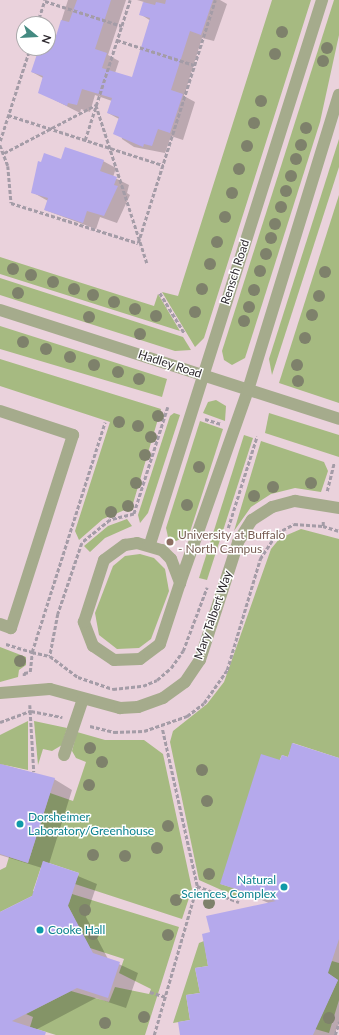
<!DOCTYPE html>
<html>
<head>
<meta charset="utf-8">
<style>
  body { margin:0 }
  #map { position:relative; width:339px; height:1035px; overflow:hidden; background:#e9e0ee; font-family:Lato,sans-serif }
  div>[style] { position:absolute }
  .education>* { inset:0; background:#ead2dc }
  .green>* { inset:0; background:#a6ba81 }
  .shadow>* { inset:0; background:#0003 }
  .building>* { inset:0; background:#b5a9ec }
  .path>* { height:2.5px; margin-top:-1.25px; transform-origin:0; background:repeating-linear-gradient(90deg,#a49ca7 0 4px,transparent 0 6px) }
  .minor>* { height:12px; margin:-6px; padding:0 6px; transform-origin:6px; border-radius:6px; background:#a5ab8c }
  .trees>* { width:12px; height:12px; margin:-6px; border-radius:50%; background:#7e816b }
  .dots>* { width:11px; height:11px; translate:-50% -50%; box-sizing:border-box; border:2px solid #fff; border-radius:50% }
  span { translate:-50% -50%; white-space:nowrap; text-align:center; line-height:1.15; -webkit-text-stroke:3px #fff; paint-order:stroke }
  .street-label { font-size:12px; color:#2f2b30 }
  .education-label { font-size:12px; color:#785e54 }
  .left { translate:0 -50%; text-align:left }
  .culture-label { font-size:12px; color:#0d838f }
  .right { translate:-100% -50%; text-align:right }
  .north { position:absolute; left:16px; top:16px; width:40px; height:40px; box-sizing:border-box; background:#fff; border:1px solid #acaaac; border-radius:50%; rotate:108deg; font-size:11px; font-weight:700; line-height:16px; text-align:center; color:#2f2b30 }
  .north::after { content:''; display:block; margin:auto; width:14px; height:18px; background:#448a81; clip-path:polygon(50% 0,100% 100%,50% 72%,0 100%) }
</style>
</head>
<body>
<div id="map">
  <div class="education">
    <i style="clip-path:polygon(evenodd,0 0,339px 0,339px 1035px,0 1035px,0 0,24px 24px,48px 24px,48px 48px,24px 48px,24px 24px)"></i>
  </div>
  <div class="green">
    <i style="clip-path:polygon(272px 0,311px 0,204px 338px,195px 347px,162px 292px,178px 296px)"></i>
    <i style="clip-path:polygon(334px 0,339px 0,339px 35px,320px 122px,245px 358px,232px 365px,224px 360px,222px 351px)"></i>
    <i style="clip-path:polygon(339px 139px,339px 167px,272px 375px,269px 359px)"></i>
    <i style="clip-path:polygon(339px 195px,339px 403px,279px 383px)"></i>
    <i style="clip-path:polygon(0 257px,154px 306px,158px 294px,180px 331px,0 274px)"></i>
    <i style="clip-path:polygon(0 278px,183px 337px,191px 350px,175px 351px,0 295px)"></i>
    <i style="clip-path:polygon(0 326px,167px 379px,162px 397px,0 349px)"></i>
    <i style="clip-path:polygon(0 359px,161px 409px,132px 507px,103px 519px,79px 540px,75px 531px,110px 422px,0 386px)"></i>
    <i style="clip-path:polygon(216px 400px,226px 406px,225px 421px,203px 413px,208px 402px)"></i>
    <i style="clip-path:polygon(174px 413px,180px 415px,148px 513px,140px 523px,138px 515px,170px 416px)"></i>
    <i style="clip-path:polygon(269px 413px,339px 435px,339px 457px,265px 433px)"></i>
    <i style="clip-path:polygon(200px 421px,223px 429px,189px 535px,176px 541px,168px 537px,166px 528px)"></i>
    <i style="clip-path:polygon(244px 435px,253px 438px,207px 580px,199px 578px)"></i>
    <i style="clip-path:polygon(261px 441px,324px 462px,328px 471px,321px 492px,295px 488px,271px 494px,251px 507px,234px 531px)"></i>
    <i style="clip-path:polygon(127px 519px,132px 526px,105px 538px,90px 552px,84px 546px,108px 526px)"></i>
    <i style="clip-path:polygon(301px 529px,339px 539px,339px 758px,293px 743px,288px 757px,282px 755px,221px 884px,239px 890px,237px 897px,199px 880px,170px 742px,173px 731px,207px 704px,224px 682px,271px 549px,280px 538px)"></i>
    <i style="clip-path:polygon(140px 554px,154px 558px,165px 569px,169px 591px,151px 639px,139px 648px,117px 649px,99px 635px,95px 613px,113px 566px,125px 556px)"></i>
    <i style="clip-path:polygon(0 647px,26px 657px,26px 665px,19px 670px,18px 677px,0 682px)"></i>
    <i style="clip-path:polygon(28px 721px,28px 770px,0 764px,0 735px)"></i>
    <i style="clip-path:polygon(34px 721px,67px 728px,62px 745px,52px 751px,43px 749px,38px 765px)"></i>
    <i style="clip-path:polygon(77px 732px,105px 740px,144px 740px,163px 754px,192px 889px,182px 919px,75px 884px,79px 873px,43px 861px,33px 891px,38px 893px,0 912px,0 870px,6px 867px,9px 857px,28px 863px,50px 793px,73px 801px,86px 762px,76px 758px,72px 751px)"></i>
    <i style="clip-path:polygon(72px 894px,179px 927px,145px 1035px,56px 1035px,30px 1027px,33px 1017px,26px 1014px,71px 991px,109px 1002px,115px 987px,149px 994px,151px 989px,119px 973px,124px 959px,90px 948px,66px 902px,69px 903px)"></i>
    <i style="clip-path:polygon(204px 941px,208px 966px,195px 968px,200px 993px,186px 995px,190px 1020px,173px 1023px,199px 943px)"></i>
    <i style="clip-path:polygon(332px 961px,339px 963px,339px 1000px,329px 1033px,315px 1029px,338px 980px,321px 969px)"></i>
  </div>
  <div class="shadow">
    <i style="clip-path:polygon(68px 0,126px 0,108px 55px,119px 61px,115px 73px,132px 79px,151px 21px,140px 14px,144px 2px,137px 0,220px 0,227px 4px,214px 41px,202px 38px,184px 96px,195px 102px,183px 140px,171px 136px,165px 153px,134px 147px,122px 139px,119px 119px,108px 113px,112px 101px,95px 95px,90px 112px,81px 109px,80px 113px,39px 92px,43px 78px,32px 72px,40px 48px,48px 48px,48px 35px,56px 38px)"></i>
    <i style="clip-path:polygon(62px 160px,103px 161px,116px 168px,113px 177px,129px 185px,127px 193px,130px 195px,117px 223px,100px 217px,96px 229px,45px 210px,48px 201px,32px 192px,42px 163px)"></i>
    <i style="clip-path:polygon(289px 758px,339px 759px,339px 1024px,334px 1035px,181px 1035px,192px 1021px,209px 967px,211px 933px,271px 904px,221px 883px,281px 762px)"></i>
    <i style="clip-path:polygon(0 764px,54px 779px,72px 790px,49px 864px,97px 884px,86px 917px,108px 959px,138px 973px,126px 1008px,96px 998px,26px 1035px,0 1035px,0 913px,32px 897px,42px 868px,0 855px)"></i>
  </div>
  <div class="building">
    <i style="clip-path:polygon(77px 0,111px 0,95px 49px,107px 53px,102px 68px,132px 77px,150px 18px,139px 15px,143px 2px,155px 5px,156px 2px,165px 4px,166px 0,213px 0,201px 35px,190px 31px,171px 90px,183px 94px,170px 133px,158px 129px,152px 146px,144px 144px,143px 147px,113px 134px,119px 117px,107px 113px,112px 98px,82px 89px,77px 105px,68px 103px,67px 106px,38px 93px,43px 76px,31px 72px,39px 48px,48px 48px,48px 34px,56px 36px,61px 20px,69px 22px)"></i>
    <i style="clip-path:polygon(65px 147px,104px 160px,100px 171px,117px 177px,114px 185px,118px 186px,104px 216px,87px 211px,83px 223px,44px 210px,48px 198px,31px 193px,38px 161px,41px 162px,44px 153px,61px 159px)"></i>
    <i style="clip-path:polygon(292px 743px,339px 758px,339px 939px,328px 973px,338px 980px,313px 1035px,180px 1035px,178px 1022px,190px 1020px,186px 995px,200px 993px,195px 968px,208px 966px,202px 934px,210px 932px,206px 916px,276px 901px,220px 884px,261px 754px,280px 760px,282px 755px,288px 757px)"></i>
    <i style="clip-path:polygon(0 764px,55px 778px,28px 863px,0 854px)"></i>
    <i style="clip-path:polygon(43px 861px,79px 873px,68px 906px,93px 953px,120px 962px,108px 998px,77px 988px,12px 1021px,46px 1032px,45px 1035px,0 1035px,0 912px,32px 896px)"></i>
  </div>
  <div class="path">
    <i style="left:45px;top:1px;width:81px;rotate:18deg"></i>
    <i style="left:37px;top:24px;width:25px;rotate:-72deg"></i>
    <i style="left:117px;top:40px;width:81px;rotate:18deg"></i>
    <i style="left:8px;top:115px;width:163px;rotate:17.9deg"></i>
    <i style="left:85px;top:140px;width:147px;rotate:-72.2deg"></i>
    <i style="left:0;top:141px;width:98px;rotate:-72.1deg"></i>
    <i style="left:0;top:145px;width:22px;rotate:69deg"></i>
    <i style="left:8px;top:166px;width:37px;rotate:85deg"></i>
    <i style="left:11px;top:203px;width:133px;rotate:17.5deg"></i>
    <i style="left:138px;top:243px;width:255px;rotate:-72.4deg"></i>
    <i style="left:4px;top:153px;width:104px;rotate:-27.6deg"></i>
    <i style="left:96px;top:105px;width:166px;rotate:72.1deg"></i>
    <i style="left:160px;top:293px;width:48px;rotate:58.6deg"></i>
    <i style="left:168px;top:407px;width:112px;rotate:107.6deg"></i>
    <i style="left:134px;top:514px;width:25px;rotate:166deg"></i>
    <i style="left:110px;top:520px;width:36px;rotate:141deg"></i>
    <i style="left:82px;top:543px;width:75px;rotate:108.7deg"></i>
    <i style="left:58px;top:614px;width:43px;rotate:100.8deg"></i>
    <i style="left:50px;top:656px;width:35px;rotate:37deg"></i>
    <i style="left:78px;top:677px;width:37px;rotate:19deg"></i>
    <i style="left:113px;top:689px;width:30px;rotate:-6deg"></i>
    <i style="left:143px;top:686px;width:15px;rotate:-23deg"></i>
    <i style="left:157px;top:680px;width:18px;rotate:-41deg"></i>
    <i style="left:171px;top:668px;width:21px;rotate:-55deg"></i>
    <i style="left:183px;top:651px;width:68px;rotate:-69.4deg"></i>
    <i style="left:205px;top:419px;width:17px;rotate:17deg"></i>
    <i style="left:327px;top:491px;width:29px;rotate:-76deg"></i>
    <i style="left:323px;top:526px;width:17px;rotate:17deg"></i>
    <i style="left:228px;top:528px;width:96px;rotate:-72.5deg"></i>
    <i style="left:6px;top:644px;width:27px;rotate:17deg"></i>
    <i style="left:32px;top:652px;width:241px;rotate:-72.4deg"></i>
    <i style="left:24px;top:676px;width:3px;rotate:-90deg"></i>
    <i style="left:24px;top:673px;width:6px;rotate:-9deg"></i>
    <i style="left:30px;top:672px;width:20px;rotate:-84deg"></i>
    <i style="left:32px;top:652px;width:18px;rotate:13deg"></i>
    <i style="left:30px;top:705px;width:67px;rotate:86.6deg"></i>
    <i style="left:0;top:722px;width:33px;rotate:-20deg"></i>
    <i style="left:31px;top:711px;width:32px;rotate:11deg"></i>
    <i style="left:90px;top:726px;width:25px;rotate:14deg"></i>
    <i style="left:114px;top:732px;width:30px;rotate:-2deg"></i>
    <i style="left:144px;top:731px;width:46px;rotate:-19.2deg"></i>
    <i style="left:187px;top:716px;width:21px;rotate:-37deg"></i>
    <i style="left:204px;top:703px;width:40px;rotate:-55.1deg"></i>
    <i style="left:227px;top:670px;width:116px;rotate:-73.4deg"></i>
    <i style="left:260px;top:559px;width:31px;rotate:-57deg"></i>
    <i style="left:277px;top:533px;width:19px;rotate:-28deg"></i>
    <i style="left:294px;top:524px;width:29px;rotate:4deg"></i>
    <i style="left:323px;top:526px;width:6px;rotate:-90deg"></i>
    <i style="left:197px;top:886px;width:45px;rotate:20.9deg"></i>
    <i style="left:150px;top:992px;width:17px;rotate:17deg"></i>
    <i style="left:154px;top:1035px;width:155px;rotate:-73.9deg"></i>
    <i style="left:197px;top:886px;width:162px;rotate:-102.5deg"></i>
    <i style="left:335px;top:1035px;width:14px;rotate:-73deg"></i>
  </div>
  <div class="minor">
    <i style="left:0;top:310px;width:356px;rotate:17.8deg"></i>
    <i style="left:0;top:411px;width:77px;rotate:18.2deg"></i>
    <i style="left:73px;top:435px;width:203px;rotate:107.8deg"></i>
    <i style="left:11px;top:628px;width:12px;rotate:-160deg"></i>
    <i style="left:137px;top:543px;width:26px;rotate:16deg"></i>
    <i style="left:162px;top:550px;width:13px;rotate:45deg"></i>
    <i style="left:171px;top:559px;width:26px;rotate:69deg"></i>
    <i style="left:180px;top:583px;width:64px;rotate:108.2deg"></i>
    <i style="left:160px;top:644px;width:25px;rotate:143deg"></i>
    <i style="left:140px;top:659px;width:26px;rotate:178deg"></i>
    <i style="left:114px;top:660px;width:25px;rotate:-146deg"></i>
    <i style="left:93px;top:646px;width:26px;rotate:-111deg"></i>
    <i style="left:84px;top:622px;width:65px;rotate:-72.1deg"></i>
    <i style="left:104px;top:560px;width:26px;rotate:-36deg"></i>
    <i style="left:125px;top:545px;width:12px;rotate:-9deg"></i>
    <i style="left:150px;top:544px;width:571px;rotate:-72.45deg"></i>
    <i style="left:180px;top:583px;width:205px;rotate:-70.6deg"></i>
    <i style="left:248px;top:390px;width:309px;rotate:-72.9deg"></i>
    <i style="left:0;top:693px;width:50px;rotate:-4.6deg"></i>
    <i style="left:50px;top:689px;width:73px;rotate:15.2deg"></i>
    <i style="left:120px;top:708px;width:18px;rotate:-3deg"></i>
    <i style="left:138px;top:707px;width:27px;rotate:-20deg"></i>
    <i style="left:163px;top:698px;width:27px;rotate:-36deg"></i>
    <i style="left:185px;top:682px;width:27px;rotate:-56deg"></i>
    <i style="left:200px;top:660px;width:124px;rotate:-72.1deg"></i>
    <i style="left:238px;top:542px;width:26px;rotate:-58deg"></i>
    <i style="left:252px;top:520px;width:24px;rotate:-33deg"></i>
    <i style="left:272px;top:507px;width:24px;rotate:-15deg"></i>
    <i style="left:295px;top:501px;width:45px;rotate:9deg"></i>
    <i style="left:64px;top:755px;width:59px;rotate:-71.3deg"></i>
  </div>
  <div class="trees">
    <i style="left:282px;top:32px"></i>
    <i style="left:327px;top:48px"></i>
    <i style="left:275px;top:54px"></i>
    <i style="left:323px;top:61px"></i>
    <i style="left:261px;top:101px"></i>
    <i style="left:254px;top:123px"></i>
    <i style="left:306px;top:128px"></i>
    <i style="left:301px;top:145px"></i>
    <i style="left:247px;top:146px"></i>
    <i style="left:296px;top:159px"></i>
    <i style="left:239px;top:169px"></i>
    <i style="left:291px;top:176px"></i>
    <i style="left:286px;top:191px"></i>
    <i style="left:232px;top:193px"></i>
    <i style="left:281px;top:207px"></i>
    <i style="left:225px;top:217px"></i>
    <i style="left:275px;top:224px"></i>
    <i style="left:271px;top:238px"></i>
    <i style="left:217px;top:242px"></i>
    <i style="left:266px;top:254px"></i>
    <i style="left:210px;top:264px"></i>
    <i style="left:13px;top:269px"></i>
    <i style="left:260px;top:271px"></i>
    <i style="left:325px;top:272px"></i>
    <i style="left:31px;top:275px"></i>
    <i style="left:53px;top:282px"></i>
    <i style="left:74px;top:289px"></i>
    <i style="left:202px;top:289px"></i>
    <i style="left:254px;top:290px"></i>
    <i style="left:18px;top:293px"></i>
    <i style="left:93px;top:295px"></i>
    <i style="left:319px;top:296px"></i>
    <i style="left:114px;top:302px"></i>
    <i style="left:249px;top:307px"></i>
    <i style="left:135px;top:309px"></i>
    <i style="left:195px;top:312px"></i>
    <i style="left:312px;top:315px"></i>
    <i style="left:156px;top:316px"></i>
    <i style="left:89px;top:317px"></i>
    <i style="left:244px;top:321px"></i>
    <i style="left:140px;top:334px"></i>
    <i style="left:305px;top:338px"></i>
    <i style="left:23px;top:342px"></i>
    <i style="left:46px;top:349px"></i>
    <i style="left:70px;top:357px"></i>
    <i style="left:94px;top:365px"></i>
    <i style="left:297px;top:365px"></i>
    <i style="left:118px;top:372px"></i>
    <i style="left:139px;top:379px"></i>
    <i style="left:298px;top:381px"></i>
    <i style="left:158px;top:416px"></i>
    <i style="left:119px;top:422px"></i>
    <i style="left:138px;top:426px"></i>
    <i style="left:151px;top:437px"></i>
    <i style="left:145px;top:455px"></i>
    <i style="left:199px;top:467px"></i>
    <i style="left:136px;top:483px"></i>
    <i style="left:311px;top:483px"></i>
    <i style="left:273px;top:487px"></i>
    <i style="left:254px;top:496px"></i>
    <i style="left:187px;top:505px"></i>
    <i style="left:128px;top:506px"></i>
    <i style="left:111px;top:512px"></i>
    <i style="left:20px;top:661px"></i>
    <i style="left:90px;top:748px"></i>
    <i style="left:102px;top:762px"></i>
    <i style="left:202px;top:770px"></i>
    <i style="left:89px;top:785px"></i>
    <i style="left:207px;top:801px"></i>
    <i style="left:168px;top:826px"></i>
    <i style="left:157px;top:848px"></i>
    <i style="left:93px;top:855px"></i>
    <i style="left:125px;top:856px"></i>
    <i style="left:209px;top:874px"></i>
    <i style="left:176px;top:900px"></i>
    <i style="left:209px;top:903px"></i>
    <i style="left:85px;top:910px"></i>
    <i style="left:93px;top:934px"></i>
    <i style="left:168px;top:935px"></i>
    <i style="left:144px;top:1017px"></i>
    <i style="left:329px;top:1018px"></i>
    <i style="left:105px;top:1023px"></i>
  </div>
  <div class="dots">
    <i style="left:170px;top:542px;background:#8d6e63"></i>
    <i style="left:20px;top:824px;background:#0f9aa8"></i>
    <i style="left:284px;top:887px;background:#0f9aa8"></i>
    <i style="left:40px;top:930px;background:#0f9aa8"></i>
  </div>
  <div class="street-label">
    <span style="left:235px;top:272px;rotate:-72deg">Rensch Road</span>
    <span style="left:170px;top:364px;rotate:18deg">Hadley Road</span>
    <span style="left:213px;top:615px;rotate:-71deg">Mary Talbert Way</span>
  </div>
  <div class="education-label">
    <span class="left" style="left:178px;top:542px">University at Buffalo<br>- North Campus</span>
  </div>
  <div class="culture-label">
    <span class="left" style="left:28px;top:824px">Dorsheimer<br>Laboratory/Greenhouse</span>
    <span class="right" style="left:276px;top:887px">Natural<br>Sciences Complex</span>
    <span class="left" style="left:48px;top:930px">Cooke Hall</span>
  </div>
  <div class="north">N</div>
</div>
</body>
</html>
